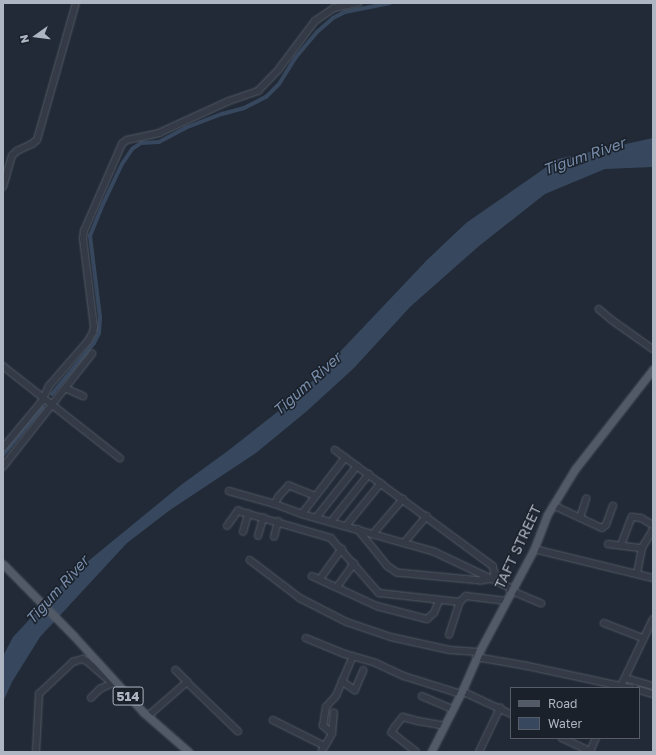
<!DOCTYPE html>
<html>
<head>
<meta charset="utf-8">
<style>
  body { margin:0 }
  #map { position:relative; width:656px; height:755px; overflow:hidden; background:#212a36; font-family:"Golos Text",sans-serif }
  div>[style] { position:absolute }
  .water>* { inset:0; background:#37475e }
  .canal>* { height:4px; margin:-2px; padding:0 2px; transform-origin:2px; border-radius:2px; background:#37475e }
  .roads { filter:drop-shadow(0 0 1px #525964) drop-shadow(0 0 1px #525964) }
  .minor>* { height:5.5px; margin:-2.75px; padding:0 2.75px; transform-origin:2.75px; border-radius:2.75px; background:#343b47 }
  .major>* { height:7px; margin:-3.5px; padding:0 3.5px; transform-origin:3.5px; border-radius:3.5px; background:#525a67 }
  span { translate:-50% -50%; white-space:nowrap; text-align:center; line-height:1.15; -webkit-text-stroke:3px #1a212b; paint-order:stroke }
  .shield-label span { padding:1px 3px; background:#1a212b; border:1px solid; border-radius:3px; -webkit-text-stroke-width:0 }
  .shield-label { font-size:13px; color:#afb6c3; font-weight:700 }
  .street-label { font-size:14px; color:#afb6c3 }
  .water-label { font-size:15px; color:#788daa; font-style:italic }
  .frame { position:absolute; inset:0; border:4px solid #afb6c3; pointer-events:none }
  .legend { position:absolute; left:510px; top:687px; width:130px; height:52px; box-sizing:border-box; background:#1a212b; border:1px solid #565d68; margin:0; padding:5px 7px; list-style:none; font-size:12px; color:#afb6c3 }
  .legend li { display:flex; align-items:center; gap:8px; height:20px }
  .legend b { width:20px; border:1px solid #565d68 }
  .north { position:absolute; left:16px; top:16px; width:40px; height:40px; -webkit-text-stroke:3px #1a212b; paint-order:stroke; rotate:256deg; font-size:11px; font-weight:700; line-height:16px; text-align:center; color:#afb6c3 }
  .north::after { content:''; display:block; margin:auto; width:14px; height:18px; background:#afb6c3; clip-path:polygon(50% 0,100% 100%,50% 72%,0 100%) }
</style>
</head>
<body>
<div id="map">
  <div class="water">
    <i style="clip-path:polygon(653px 138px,653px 167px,605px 169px,545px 194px,479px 246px,410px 307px,354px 368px,307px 411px,256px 453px,170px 510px,127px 543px,40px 637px,12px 682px,3px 702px,3px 656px,13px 637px,70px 576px,181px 485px,229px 450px,299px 395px,427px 260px,466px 223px,558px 159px)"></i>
  </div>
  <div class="canal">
    <i style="left:52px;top:394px;width:66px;rotate:-50.5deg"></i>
    <i style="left:94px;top:343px;width:11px;rotate:-63deg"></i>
    <i style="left:99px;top:333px;width:16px;rotate:-86deg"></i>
    <i style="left:100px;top:317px;width:82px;rotate:-97deg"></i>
    <i style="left:90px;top:236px;width:35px;rotate:-68deg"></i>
    <i style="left:103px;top:204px;width:44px;rotate:-64.6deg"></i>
    <i style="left:122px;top:164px;width:18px;rotate:-56deg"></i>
    <i style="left:132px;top:149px;width:11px;rotate:-34deg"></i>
    <i style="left:141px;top:143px;width:18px;rotate:-3deg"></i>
    <i style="left:159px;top:142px;width:30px;rotate:-28deg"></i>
    <i style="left:185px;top:128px;width:40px;rotate:-21deg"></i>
    <i style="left:222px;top:114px;width:23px;rotate:-15deg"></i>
    <i style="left:244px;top:108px;width:25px;rotate:-27deg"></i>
    <i style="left:266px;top:97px;width:18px;rotate:-45deg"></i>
    <i style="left:279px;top:84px;width:32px;rotate:-58deg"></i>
    <i style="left:296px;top:57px;width:33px;rotate:-50deg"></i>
    <i style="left:317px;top:32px;width:21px;rotate:-41deg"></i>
    <i style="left:333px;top:18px;width:13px;rotate:-27deg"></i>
    <i style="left:345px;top:12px;width:46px;rotate:-11.3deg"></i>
    <i style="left:3px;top:455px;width:62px;rotate:-50.2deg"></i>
  </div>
  <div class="roads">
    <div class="minor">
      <i style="left:3px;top:187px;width:32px;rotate:-74deg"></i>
      <i style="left:12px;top:156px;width:7px;rotate:-45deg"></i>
      <i style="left:17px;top:151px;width:17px;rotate:-25deg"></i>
      <i style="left:32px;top:144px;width:6px;rotate:-39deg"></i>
      <i style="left:37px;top:140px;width:142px;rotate:-74.1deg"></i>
      <i style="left:599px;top:309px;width:17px;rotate:40deg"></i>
      <i style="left:612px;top:320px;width:50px;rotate:35.3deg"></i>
      <i style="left:3px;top:366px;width:149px;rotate:38.2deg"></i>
      <i style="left:65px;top:388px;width:20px;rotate:24deg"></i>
      <i style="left:3px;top:448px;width:61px;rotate:-50.3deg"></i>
      <i style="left:42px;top:401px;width:17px;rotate:-65deg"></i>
      <i style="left:49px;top:386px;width:60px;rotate:-49.1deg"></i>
      <i style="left:88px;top:341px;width:10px;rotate:-61deg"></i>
      <i style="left:93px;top:332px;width:5px;rotate:-79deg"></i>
      <i style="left:94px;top:327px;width:89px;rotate:-97.1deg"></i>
      <i style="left:83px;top:239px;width:8px;rotate:-83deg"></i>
      <i style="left:84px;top:231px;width:95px;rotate:-66.4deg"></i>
      <i style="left:122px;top:144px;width:6px;rotate:-39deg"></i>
      <i style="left:127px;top:140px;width:33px;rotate:-12deg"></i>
      <i style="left:159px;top:133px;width:77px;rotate:-24.6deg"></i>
      <i style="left:229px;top:101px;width:31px;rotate:-19deg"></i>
      <i style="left:258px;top:91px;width:30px;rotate:-46deg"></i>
      <i style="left:279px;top:69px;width:60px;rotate:-53.1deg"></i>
      <i style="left:315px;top:21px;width:23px;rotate:-34deg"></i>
      <i style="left:334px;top:8px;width:25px;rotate:-12deg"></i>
      <i style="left:335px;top:450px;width:196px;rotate:36.3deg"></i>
      <i style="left:493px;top:566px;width:7px;rotate:74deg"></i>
      <i style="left:495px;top:573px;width:6px;rotate:108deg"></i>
      <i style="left:493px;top:579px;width:12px;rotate:171deg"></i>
      <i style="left:481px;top:581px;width:84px;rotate:-174.6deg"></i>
      <i style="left:397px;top:573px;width:11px;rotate:-146deg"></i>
      <i style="left:388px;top:567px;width:48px;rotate:-129deg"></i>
      <i style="left:3px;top:467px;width:144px;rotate:-51.8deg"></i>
      <i style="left:229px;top:491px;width:48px;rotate:15.8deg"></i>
      <i style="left:314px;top:496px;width:27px;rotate:-158deg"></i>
      <i style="left:289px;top:486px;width:15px;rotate:132deg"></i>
      <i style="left:279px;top:497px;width:8px;rotate:120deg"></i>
      <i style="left:275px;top:504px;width:29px;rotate:20deg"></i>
      <i style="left:302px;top:514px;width:138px;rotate:15.9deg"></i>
      <i style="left:435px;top:552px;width:86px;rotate:25.4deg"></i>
      <i style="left:553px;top:505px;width:54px;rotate:25.1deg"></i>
      <i style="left:602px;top:528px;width:5px;rotate:-37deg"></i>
      <i style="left:606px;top:525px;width:20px;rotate:-70deg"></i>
      <i style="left:302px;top:514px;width:71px;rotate:-52.5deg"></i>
      <i style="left:316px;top:518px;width:66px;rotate:-51.7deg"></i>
      <i style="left:580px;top:518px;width:20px;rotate:-72deg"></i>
      <i style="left:331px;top:522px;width:61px;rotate:-51.6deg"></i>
      <i style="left:227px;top:526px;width:19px;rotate:-54deg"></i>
      <i style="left:238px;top:511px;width:97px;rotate:16.2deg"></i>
      <i style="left:331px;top:538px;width:73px;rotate:48.9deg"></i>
      <i style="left:379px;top:593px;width:81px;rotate:6.3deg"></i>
      <i style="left:460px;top:602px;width:8px;rotate:-45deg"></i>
      <i style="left:466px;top:596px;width:41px;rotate:7deg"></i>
      <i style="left:346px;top:526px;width:55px;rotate:-50.9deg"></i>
      <i style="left:243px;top:532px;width:19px;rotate:-74deg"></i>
      <i style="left:373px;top:534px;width:46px;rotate:-49.4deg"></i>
      <i style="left:258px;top:536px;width:19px;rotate:-74deg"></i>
      <i style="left:274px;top:537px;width:16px;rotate:-75deg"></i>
      <i style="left:404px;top:543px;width:35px;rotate:-50deg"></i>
      <i style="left:608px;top:544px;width:34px;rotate:7deg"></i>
      <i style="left:621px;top:545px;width:30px;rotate:-69deg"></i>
      <i style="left:632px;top:517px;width:9px;rotate:6deg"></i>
      <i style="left:641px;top:518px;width:14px;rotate:30deg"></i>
      <i style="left:534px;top:549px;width:122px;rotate:13.7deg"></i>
      <i style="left:250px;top:560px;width:63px;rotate:37.2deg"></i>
      <i style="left:300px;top:598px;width:53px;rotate:27.1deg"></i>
      <i style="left:347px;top:622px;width:46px;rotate:18.8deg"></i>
      <i style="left:391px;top:637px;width:60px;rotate:12.4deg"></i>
      <i style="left:450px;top:650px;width:29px;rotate:4deg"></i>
      <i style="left:637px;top:574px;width:26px;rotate:-79deg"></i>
      <i style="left:642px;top:548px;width:21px;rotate:-59deg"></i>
      <i style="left:312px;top:576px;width:72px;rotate:24.8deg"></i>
      <i style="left:377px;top:606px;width:52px;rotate:14.6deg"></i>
      <i style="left:427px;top:619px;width:9px;rotate:-41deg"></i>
      <i style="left:434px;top:613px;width:13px;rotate:-67deg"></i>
      <i style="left:320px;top:579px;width:37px;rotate:-54deg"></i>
      <i style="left:337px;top:587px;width:29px;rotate:-54deg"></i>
      <i style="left:510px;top:590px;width:34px;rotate:23deg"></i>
      <i style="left:604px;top:623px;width:42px;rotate:21deg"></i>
      <i style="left:449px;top:635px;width:35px;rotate:-72deg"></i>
      <i style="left:306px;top:638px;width:42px;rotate:22.3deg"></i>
      <i style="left:345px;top:654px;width:32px;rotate:16deg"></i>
      <i style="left:376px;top:663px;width:31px;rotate:25deg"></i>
      <i style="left:404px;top:676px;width:60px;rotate:17.5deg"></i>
      <i style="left:476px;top:657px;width:48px;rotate:9.7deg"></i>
      <i style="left:523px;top:665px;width:109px;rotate:12.1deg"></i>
      <i style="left:625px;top:678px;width:29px;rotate:16deg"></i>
      <i style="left:342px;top:681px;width:16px;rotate:35deg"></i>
      <i style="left:355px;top:690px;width:21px;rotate:-67deg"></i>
      <i style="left:187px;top:682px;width:71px;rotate:43.9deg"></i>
      <i style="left:620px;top:688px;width:76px;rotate:-64.4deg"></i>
      <i style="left:639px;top:690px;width:15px;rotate:16deg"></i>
      <i style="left:462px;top:691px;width:54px;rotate:25.1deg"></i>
      <i style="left:422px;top:696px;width:34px;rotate:23deg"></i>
      <i style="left:91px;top:698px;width:13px;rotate:-45deg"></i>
      <i style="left:100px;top:689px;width:14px;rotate:-25deg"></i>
      <i style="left:148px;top:716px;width:52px;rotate:-41.1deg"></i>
      <i style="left:187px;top:682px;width:16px;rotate:-135deg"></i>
      <i style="left:273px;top:720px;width:58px;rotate:26.6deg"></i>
      <i style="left:325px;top:746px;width:7px;rotate:117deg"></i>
      <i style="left:332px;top:734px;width:12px;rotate:-138deg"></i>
      <i style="left:323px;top:726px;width:19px;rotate:-81deg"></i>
      <i style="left:326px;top:707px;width:15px;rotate:-48deg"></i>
      <i style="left:336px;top:696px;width:43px;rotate:-67deg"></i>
      <i style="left:562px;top:738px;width:31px;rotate:25deg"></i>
      <i style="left:325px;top:746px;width:14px;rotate:-60deg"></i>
      <i style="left:332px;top:734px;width:21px;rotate:-85deg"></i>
      <i style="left:36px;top:752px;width:58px;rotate:-87deg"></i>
      <i style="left:39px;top:694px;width:47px;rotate:-43.3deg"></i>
      <i style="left:73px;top:662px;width:10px;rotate:-17deg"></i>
      <i style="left:83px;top:659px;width:4px;rotate:27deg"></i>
      <i style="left:87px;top:661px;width:32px;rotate:41deg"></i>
      <i style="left:111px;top:682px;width:6px;rotate:18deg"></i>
      <i style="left:416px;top:752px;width:31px;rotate:-142deg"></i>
      <i style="left:392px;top:733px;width:5px;rotate:-68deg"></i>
      <i style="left:394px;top:728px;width:14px;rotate:-51deg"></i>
      <i style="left:403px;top:717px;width:16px;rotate:15deg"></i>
      <i style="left:418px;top:721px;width:27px;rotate:10deg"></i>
      <i style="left:479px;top:752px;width:49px;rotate:-64.5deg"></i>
      <i style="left:590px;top:752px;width:15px;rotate:-67deg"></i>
    </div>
    <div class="major">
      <i style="left:3px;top:564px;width:100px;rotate:45.4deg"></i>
      <i style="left:73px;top:635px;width:104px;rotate:47.7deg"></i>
      <i style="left:143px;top:712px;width:61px;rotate:41deg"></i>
      <i style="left:431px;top:752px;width:68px;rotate:-63.1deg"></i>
      <i style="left:462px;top:691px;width:43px;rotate:-66.4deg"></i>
      <i style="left:479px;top:652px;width:117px;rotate:-61.9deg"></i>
      <i style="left:534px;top:549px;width:36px;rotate:-69deg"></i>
      <i style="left:547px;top:515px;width:54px;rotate:-58.7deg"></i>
      <i style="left:575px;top:469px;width:127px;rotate:-52deg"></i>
    </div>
  </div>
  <div class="shield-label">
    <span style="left:128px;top:696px">514</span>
  </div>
  <div class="street-label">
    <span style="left:518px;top:547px;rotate:-65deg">TAFT STREET</span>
  </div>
  <div class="water-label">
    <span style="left:584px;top:156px;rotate:-19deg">Tigum River</span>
    <span style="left:307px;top:384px;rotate:-42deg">Tigum River</span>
    <span style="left:57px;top:590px;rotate:-48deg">Tigum River</span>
  </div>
  <div class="frame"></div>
  <ul class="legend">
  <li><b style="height:5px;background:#525a67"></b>Road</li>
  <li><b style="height:11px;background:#37475e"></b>Water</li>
  </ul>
  <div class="north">N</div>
</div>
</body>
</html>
